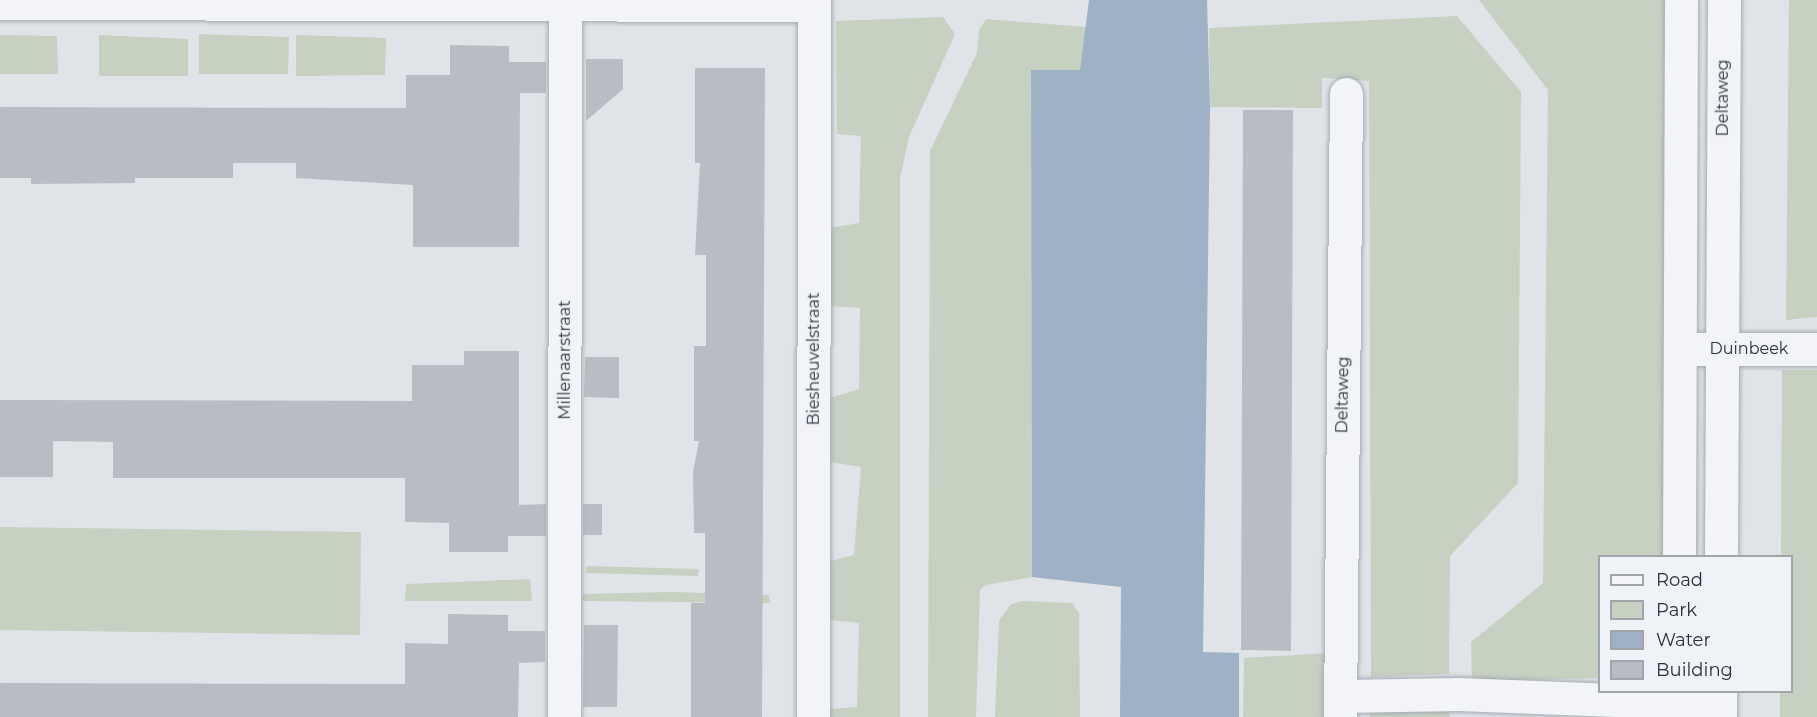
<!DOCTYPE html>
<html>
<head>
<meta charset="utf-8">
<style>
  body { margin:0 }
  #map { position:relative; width:1817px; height:717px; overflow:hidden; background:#e0e3e8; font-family:Montserrat,sans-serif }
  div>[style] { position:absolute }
  .green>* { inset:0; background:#c6d1c2 }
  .water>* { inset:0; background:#9eb1c5 }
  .building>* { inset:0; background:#b8bdc4 }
  .roads { filter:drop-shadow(0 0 2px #a6aab2) drop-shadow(0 0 2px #a6aab2) }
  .minor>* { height:33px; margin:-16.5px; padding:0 16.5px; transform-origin:16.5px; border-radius:16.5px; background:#f3f4f7 }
  .tertiary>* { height:33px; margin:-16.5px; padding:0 16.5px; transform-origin:16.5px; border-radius:16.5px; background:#f3f4f7 }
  span { translate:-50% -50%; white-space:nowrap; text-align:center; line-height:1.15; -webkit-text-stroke:4.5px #eff2f6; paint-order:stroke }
  .street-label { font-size:16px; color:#2a313e }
  .legend { position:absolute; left:1598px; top:555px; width:195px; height:138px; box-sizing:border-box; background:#eff2f6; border:2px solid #a0a5ac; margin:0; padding:8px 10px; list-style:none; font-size:18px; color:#2a313e }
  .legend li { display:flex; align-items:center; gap:12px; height:30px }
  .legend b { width:30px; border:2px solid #a0a5ac }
</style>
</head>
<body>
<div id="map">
  <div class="green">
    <i style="clip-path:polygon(1479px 0,1667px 0,1668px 556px,1600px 556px,1599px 678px,1472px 681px,1471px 642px,1543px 583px,1548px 90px)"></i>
    <i style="clip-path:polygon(1789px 0,1817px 0,1817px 317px,1786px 320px)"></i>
    <i style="clip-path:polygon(1457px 16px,1521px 92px,1518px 483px,1450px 556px,1449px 674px,1371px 677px,1369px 81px,1322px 78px,1322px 108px,1210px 107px,1209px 28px)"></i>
    <i style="clip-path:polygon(943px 17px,955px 34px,909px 137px,900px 178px,900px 717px,830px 717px,829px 709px,857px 707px,859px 623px,830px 620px,827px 562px,854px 555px,861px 467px,830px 462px,827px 399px,859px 389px,860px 308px,830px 306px,830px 228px,859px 223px,861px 136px,837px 134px,836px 21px)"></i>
    <i style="clip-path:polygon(986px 19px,1086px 27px,1080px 70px,1031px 70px,1032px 577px,986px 585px,980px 590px,976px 717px,928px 717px,930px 151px,977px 53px,979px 30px)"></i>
    <i style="clip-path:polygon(199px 34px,289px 37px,288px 74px,199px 74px)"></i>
    <i style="clip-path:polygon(0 35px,57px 36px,58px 74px,0 74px)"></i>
    <i style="clip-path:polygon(99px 35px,188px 39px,188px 76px,99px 76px)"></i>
    <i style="clip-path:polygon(296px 35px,386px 38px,385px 75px,296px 76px)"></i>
    <i style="clip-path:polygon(1782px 370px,1817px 370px,1817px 717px,1780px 717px,1780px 692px,1792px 692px,1792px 556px,1781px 556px)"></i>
    <i style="clip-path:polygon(0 527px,361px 532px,360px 635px,0 630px)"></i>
    <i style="clip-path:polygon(587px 566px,699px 569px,698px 576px,586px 573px)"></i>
    <i style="clip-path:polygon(530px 579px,532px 601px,405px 601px,406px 584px)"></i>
    <i style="clip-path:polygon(671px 592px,769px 595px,770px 603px,582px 601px,583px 594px)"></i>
    <i style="clip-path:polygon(1021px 601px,1072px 603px,1079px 613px,1080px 717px,995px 717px,999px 621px,1010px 605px)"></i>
    <i style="clip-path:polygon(1328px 653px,1325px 717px,1243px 717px,1244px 658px)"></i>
    <i style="clip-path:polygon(1370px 710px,1450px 712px,1450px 717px,1370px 717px)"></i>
  </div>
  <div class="water">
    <i style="clip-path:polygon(1089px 0,1207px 0,1210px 107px,1203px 652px,1239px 653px,1239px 717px,1120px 717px,1121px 587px,1032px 577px,1031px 70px,1080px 70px)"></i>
  </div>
  <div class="building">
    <i style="clip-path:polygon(450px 45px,509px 46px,509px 62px,546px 62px,546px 93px,520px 93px,519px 247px,413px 247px,413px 185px,296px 178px,296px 163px,233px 163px,233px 178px,135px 178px,135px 183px,31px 184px,31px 178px,0 178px,0 107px,406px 108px,406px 75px,450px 75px)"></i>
    <i style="clip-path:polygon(586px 59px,623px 59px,623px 89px,586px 121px)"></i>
    <i style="clip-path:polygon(695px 68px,765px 68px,762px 717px,691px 717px,691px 603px,705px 603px,705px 533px,694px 533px,693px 472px,699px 441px,694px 441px,694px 346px,706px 346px,706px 255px,695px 255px,700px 163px,695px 163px)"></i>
    <i style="clip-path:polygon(1243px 110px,1293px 110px,1291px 651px,1241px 650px)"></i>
    <i style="clip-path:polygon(464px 351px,519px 351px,519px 505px,546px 504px,546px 536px,508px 536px,508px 552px,449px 552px,449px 523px,405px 522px,405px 478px,113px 478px,113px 442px,53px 441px,53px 477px,0 477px,0 400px,412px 401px,412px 365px,464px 365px)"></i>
    <i style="clip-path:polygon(585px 357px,619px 357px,619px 398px,584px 397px)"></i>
    <i style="clip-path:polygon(583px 504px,602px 504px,602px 535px,583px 535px)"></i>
    <i style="clip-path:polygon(448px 614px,508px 615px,508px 631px,545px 631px,545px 662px,519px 663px,518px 717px,0 717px,0 683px,405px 684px,405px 643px,448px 644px)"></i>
    <i style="clip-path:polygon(584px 625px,618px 625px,617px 707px,583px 707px)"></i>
  </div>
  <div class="roads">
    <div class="minor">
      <i style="left:0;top:3px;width:813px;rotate:0.14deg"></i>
      <i style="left:1681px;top:349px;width:136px"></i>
      <i style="left:1340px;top:696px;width:118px;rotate:-1deg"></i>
      <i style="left:1458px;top:694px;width:262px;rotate:2.2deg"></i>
      <i style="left:564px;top:717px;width:714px;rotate:-89.92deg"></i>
      <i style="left:813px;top:717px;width:717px;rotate:-89.92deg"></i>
      <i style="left:1340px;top:717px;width:623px;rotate:-89.45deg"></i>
    </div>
    <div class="tertiary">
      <i style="left:1679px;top:556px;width:556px;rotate:-89.79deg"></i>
      <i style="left:1721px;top:556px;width:556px;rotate:-89.69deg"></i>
      <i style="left:1677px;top:717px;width:25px;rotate:-90deg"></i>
      <i style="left:1720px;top:717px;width:25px;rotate:-90deg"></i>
    </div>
  </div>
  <div class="street-label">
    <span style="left:1723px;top:98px;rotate:-90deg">Deltaweg</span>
    <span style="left:1749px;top:349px">Duinbeek</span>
    <span style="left:814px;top:359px;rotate:-90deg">Biesheuvelstraat</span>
    <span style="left:565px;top:360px;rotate:-90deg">Millenaarstraat</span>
    <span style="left:1343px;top:395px;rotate:-89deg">Deltaweg</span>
  </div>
  <ul class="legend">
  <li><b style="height:8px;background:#f3f4f7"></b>Road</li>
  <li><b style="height:16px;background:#c6d1c2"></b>Park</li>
  <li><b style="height:16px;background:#9eb1c5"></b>Water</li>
  <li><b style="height:16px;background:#b8bdc4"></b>Building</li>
  </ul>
</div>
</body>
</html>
